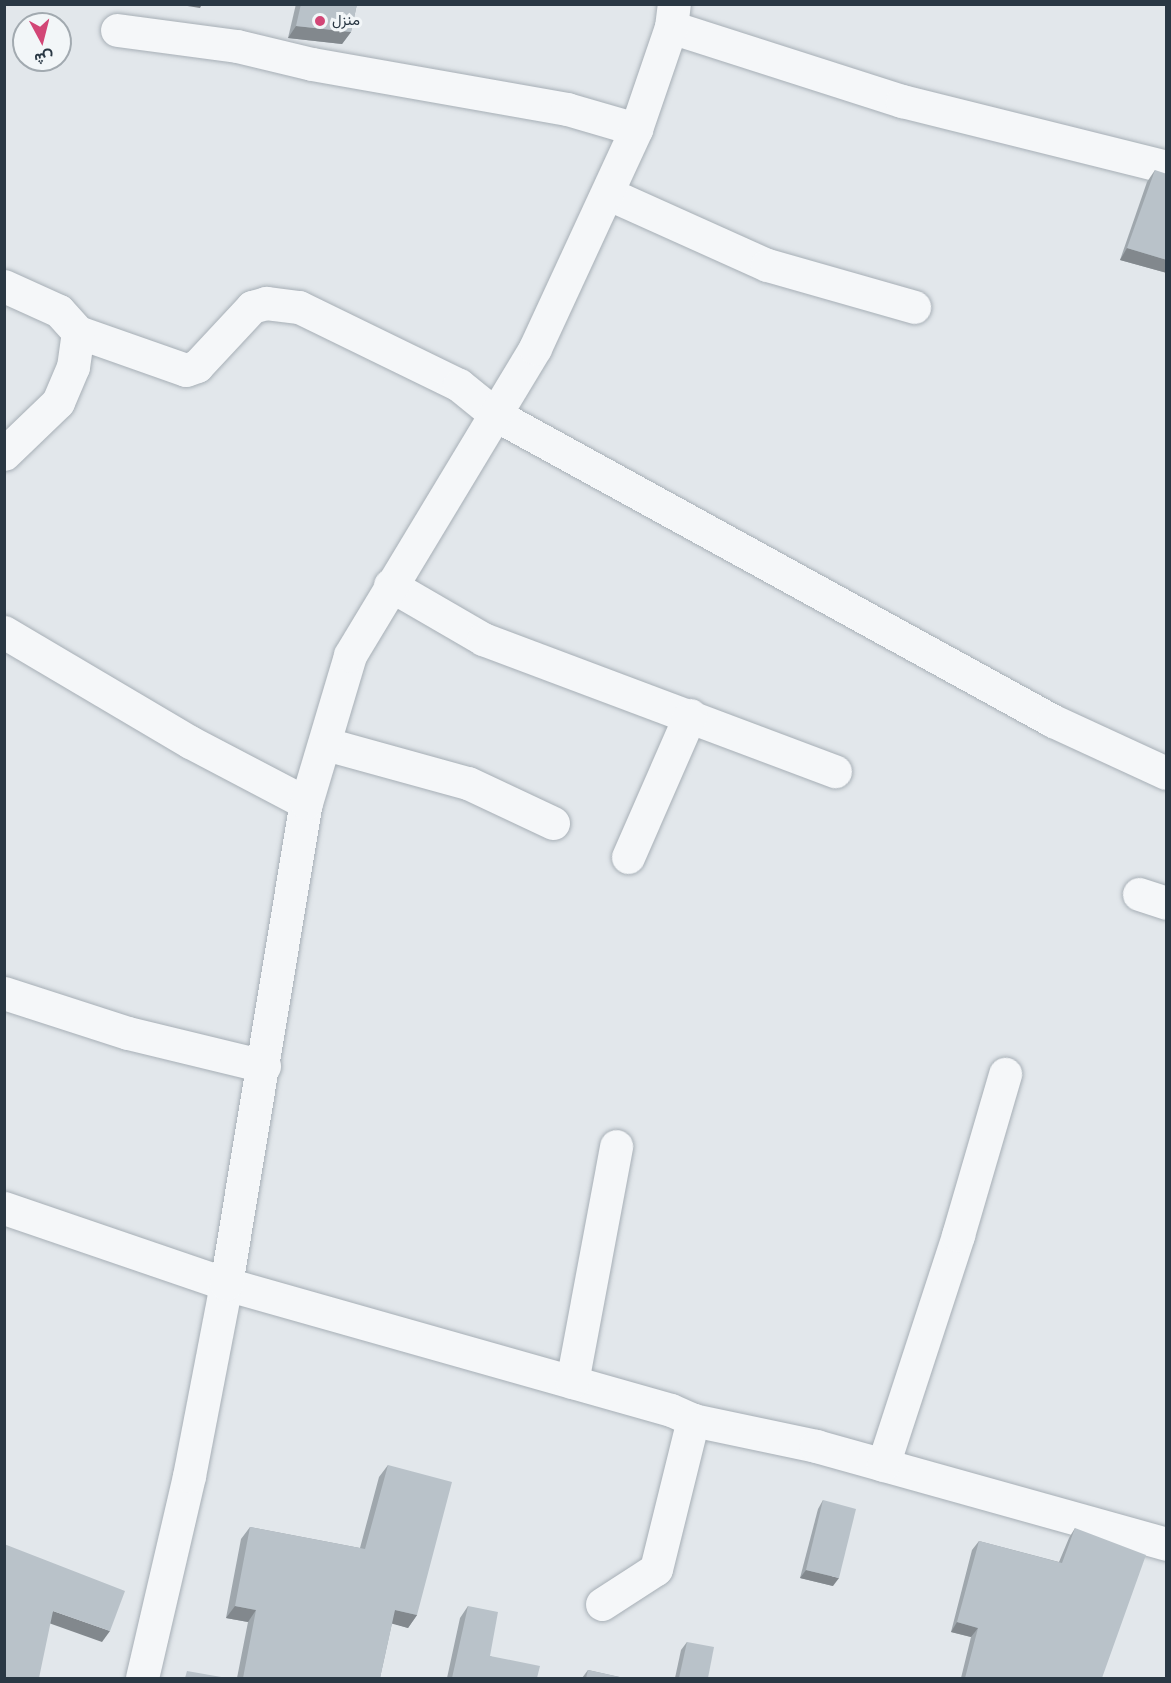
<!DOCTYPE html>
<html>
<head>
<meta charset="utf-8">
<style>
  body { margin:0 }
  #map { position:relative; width:1171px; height:1683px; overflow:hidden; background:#e2e7eb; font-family:"Roboto Condensed",Vazirmatn,sans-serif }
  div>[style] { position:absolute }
  .roads { filter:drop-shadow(0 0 2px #a7afb6) drop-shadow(0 0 2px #a7afb6) }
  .street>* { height:33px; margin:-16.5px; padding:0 16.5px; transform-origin:16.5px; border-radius:16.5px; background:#f5f7f9 }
  .wall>* { inset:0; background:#9fa7ad }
  .shaded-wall>* { inset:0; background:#82888d }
  .building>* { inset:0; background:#b9c2c9 }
  .dots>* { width:16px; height:16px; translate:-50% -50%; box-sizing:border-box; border:3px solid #f2f6f8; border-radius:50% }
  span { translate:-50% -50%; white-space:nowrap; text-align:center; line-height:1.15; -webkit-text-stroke:6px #f2f6f8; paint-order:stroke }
  .poi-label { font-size:15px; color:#2a3844 }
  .left { translate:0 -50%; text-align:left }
  .frame { position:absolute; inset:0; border:6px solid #2a3844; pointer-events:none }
  .north { position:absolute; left:12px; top:12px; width:60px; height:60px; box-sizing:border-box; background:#f2f6f8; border:2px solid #a2aab0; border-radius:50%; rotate:173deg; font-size:16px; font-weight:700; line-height:24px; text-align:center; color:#2a3844 }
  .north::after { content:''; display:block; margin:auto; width:21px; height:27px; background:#d24676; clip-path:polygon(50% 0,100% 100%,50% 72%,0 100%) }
</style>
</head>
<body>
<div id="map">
  <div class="roads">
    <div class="street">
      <i style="left:671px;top:27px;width:243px;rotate:17.8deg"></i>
      <i style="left:902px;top:101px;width:272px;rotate:14deg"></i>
      <i style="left:117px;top:30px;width:121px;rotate:7.6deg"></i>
      <i style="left:237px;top:46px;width:77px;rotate:13.5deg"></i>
      <i style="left:312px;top:64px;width:259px;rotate:10deg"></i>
      <i style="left:567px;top:109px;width:72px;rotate:16.2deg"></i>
      <i style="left:609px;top:194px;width:173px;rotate:24.2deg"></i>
      <i style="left:767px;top:265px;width:153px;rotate:15.9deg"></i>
      <i style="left:4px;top:286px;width:60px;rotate:24.4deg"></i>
      <i style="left:59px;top:311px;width:28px;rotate:48deg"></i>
      <i style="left:78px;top:332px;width:114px;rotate:19.4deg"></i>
      <i style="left:186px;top:370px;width:12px;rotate:-20deg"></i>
      <i style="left:197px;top:366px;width:81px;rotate:-47deg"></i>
      <i style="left:252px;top:307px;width:15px;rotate:-16deg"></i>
      <i style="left:266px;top:303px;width:33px;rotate:7deg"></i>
      <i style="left:299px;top:307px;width:178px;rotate:26deg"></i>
      <i style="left:459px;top:385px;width:48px;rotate:39deg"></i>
      <i style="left:496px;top:415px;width:636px;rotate:28.78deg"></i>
      <i style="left:1053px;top:721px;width:124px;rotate:24.7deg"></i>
      <i style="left:4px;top:454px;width:75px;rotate:-43.9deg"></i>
      <i style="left:58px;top:402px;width:38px;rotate:-67deg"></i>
      <i style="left:73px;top:367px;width:35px;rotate:-82deg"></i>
      <i style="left:390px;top:585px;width:108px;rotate:30.1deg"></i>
      <i style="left:483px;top:639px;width:376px;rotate:20.6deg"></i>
      <i style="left:4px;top:632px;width:216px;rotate:30.6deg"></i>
      <i style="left:190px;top:742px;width:131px;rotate:27.7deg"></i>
      <i style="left:326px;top:744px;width:147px;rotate:15.4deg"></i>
      <i style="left:468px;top:783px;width:94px;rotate:25.2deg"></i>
      <i style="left:628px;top:857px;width:155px;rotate:-66.4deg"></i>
      <i style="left:1139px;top:894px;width:28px;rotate:18deg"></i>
      <i style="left:4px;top:993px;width:130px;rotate:17.9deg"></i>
      <i style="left:128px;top:1033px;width:140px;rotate:13.6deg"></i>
      <i style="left:4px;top:1208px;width:235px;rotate:18.9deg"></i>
      <i style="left:226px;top:1284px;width:462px;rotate:15.8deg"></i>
      <i style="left:671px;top:1410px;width:24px;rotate:24deg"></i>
      <i style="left:693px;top:1420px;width:126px;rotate:11.9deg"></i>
      <i style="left:816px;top:1446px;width:363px;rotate:15.6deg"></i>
      <i style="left:572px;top:1382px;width:240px;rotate:-79.4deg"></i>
      <i style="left:883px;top:1465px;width:242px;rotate:-71.9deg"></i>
      <i style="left:958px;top:1235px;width:168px;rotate:-73.7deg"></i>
      <i style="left:602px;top:1604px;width:64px;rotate:-32.9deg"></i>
      <i style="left:656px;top:1569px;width:154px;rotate:-76.1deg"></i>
      <i style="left:142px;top:1678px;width:207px;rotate:-76.9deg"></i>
      <i style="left:189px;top:1476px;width:196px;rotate:-79.1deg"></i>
      <i style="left:226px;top:1284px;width:488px;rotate:-80.6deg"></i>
      <i style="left:306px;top:803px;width:154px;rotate:-73.4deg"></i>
      <i style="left:350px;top:655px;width:358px;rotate:-58.9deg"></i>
      <i style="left:535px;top:348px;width:241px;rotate:-65.2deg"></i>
      <i style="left:636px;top:129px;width:108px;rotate:-71.1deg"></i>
      <i style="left:671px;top:27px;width:23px;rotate:-83deg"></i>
    </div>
  </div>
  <div class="wall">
    <i style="clip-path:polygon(296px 4px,357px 4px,351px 32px,342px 44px,288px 38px)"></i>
    <i style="clip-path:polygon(1155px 170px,1167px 273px,1120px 260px,1147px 182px)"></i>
    <i style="clip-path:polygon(388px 1465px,417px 1615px,408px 1628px,392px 1623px,380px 1678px,237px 1678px,248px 1622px,226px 1618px,241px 1539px,250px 1527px,360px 1548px,379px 1477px)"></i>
    <i style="clip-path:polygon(823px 1500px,833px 1586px,800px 1578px,818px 1509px)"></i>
    <i style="clip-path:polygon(1075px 1528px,1102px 1678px,961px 1678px,971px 1637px,951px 1632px,972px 1550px,979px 1541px,1059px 1562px,1069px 1538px)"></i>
    <i style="clip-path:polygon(468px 1606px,490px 1656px,537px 1678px,447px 1678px,460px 1618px)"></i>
    <i style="clip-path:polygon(687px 1642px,708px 1678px,675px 1678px,681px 1650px)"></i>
    <i style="clip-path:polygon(588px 1670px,624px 1678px,582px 1678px)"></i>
  </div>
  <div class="shaded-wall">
    <i style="clip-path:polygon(175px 4px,202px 4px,200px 8px)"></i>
    <i style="clip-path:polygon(296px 26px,351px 32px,342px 44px,288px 38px)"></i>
    <i style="clip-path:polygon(1127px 248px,1167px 260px,1167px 273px,1120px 260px)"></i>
    <i style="clip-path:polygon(806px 1570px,839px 1578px,833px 1586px,800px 1578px)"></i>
    <i style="clip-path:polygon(235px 1606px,256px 1610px,248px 1622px,226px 1618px)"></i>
    <i style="clip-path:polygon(395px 1610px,417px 1615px,408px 1628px,386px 1622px)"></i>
    <i style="clip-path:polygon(53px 1611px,110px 1631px,102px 1642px,46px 1622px)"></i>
    <i style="clip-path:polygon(957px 1622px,978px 1628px,971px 1637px,951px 1632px)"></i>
  </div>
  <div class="building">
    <i style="clip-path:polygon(301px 4px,357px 4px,351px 32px,296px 26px)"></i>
    <i style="clip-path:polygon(1155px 170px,1167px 174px,1167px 260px,1127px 248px)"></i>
    <i style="clip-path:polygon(388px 1465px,452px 1482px,417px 1615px,395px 1610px,380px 1678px,243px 1678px,256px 1610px,235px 1606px,250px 1527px,365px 1549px)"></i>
    <i style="clip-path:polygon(823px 1500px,856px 1509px,839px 1578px,806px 1570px)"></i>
    <i style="clip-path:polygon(1075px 1528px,1146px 1555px,1102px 1678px,965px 1678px,978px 1628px,957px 1622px,979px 1541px,1062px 1563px)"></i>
    <i style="clip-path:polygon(4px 1544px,125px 1591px,110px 1631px,53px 1611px,39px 1678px,4px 1678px)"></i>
    <i style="clip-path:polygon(468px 1606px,498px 1612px,490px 1656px,540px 1666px,537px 1678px,452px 1678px)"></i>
    <i style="clip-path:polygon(687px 1642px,714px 1647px,708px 1678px,679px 1678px)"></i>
    <i style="clip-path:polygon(588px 1670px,624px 1678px,586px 1678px)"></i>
    <i style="clip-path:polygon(187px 1671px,227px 1678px,185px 1678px)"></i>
  </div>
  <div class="dots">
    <i style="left:320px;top:21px;background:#d24676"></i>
  </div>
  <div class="poi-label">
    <span class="left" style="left:332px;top:21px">منزل</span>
  </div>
  <div class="frame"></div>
  <div class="north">ش</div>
</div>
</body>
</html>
